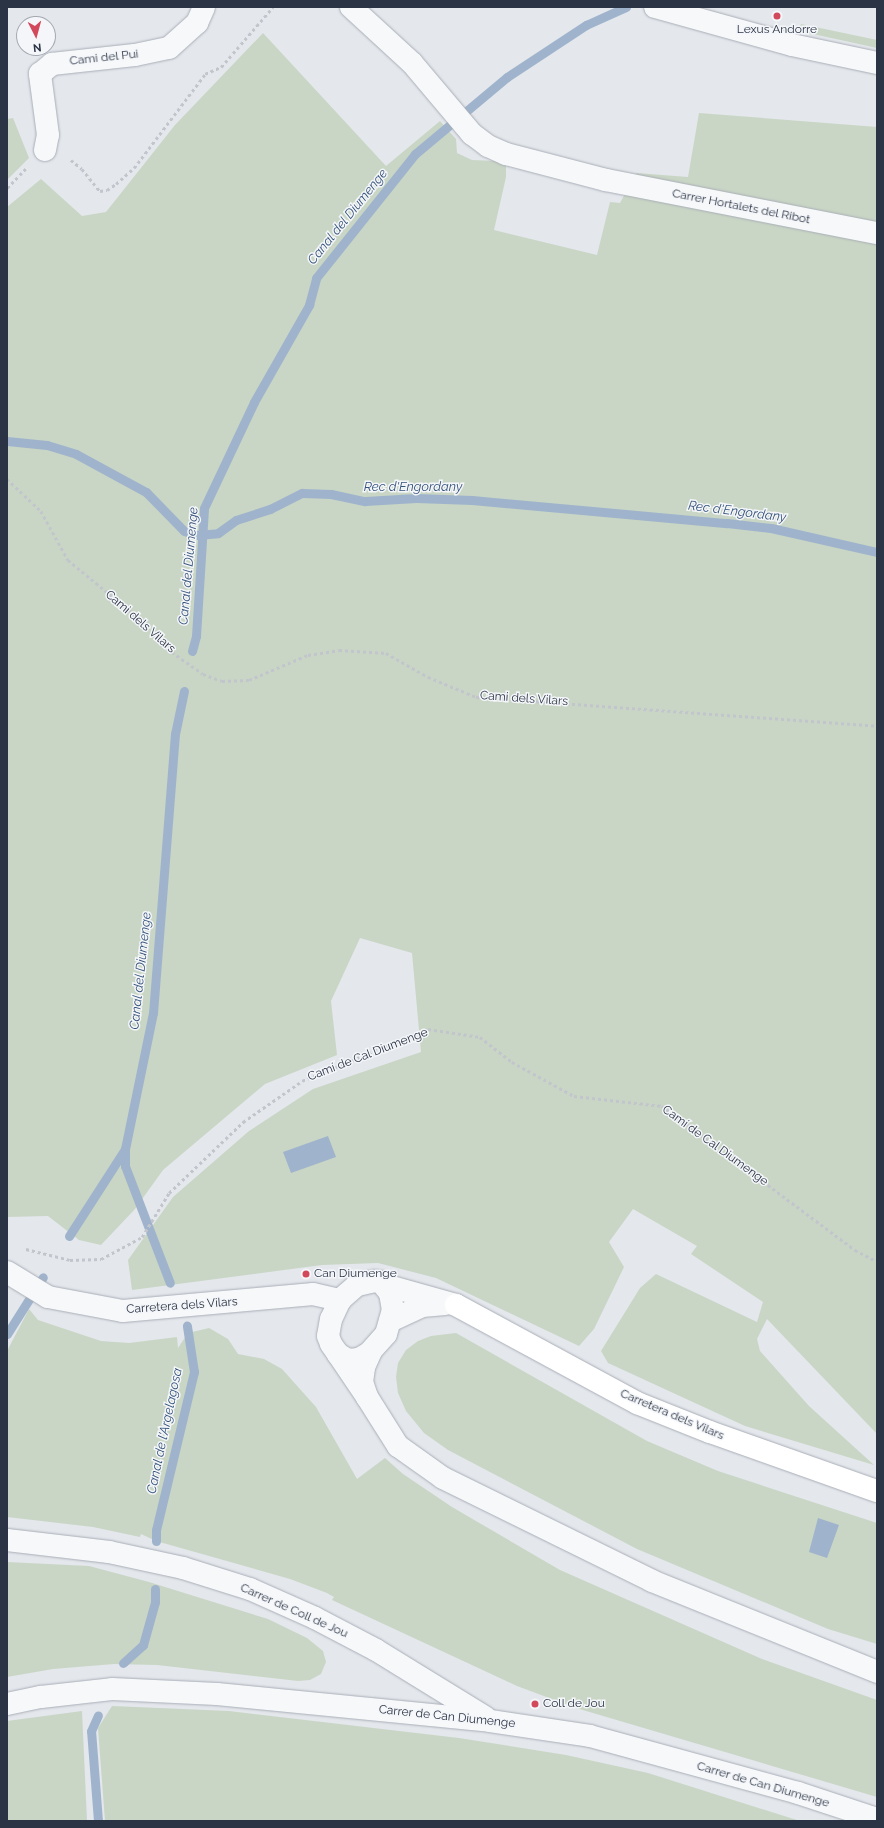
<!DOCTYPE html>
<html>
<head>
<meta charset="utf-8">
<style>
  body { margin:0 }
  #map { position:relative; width:884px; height:1828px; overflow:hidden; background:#e4e7ec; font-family:Raleway,sans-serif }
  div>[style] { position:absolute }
  .green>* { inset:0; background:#c9d6c5 }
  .water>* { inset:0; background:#9fb4cc }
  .stream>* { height:9px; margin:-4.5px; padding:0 4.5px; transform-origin:4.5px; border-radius:4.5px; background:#9fb4cc }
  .path>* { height:2.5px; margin-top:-1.25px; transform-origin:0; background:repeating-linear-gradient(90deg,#c2c5cb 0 3px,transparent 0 6px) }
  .roads { filter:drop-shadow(0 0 1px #a9aeb7) drop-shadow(0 0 1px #a9aeb7) }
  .street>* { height:22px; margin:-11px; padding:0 11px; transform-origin:11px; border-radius:11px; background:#f7f8fa }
  .secondary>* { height:22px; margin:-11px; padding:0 11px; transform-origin:11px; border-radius:11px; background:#fff }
  .dots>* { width:11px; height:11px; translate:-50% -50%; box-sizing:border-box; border:2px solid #f4f6f9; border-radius:50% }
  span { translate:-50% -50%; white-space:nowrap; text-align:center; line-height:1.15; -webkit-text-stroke:3px #f4f6f9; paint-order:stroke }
  .poi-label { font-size:12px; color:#2b3445 }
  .left { translate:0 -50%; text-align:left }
  .street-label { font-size:12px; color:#2b3445 }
  .water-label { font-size:13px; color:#34527a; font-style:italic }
  .frame { position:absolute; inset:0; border:8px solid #2b3445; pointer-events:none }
  .north { position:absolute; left:16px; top:16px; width:40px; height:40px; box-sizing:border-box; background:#f4f6f9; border:1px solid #a4a8b1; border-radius:50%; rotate:174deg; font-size:11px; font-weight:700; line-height:16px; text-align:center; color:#2b3445 }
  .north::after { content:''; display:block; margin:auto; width:14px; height:18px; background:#d1495b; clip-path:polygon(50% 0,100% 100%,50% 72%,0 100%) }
</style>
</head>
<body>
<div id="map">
  <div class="green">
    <i style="clip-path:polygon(801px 24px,877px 40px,877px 48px,799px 31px)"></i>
    <i style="clip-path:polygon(263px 33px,386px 166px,440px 121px,456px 139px,457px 153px,472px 160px,495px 161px,506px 165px,506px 177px,494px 230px,597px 255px,610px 202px,620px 203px,636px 173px,688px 177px,699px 113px,877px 127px,877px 1434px,767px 1319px,757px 1339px,760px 1351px,809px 1406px,874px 1465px,745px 1426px,608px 1363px,601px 1351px,640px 1288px,656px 1274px,757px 1322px,763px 1302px,691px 1254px,697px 1246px,633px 1209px,609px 1242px,624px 1267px,594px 1329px,579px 1346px,436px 1278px,378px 1263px,322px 1265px,132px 1290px,128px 1260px,173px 1197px,249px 1131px,313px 1089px,421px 1052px,412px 953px,360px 938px,331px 1001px,337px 1055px,265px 1084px,163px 1170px,135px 1209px,101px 1245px,79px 1240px,48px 1216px,7px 1217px,7px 207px,41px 179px,82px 216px,106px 212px,175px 125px)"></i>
    <i style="clip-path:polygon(13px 118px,29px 158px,7px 180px,7px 119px)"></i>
    <i style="clip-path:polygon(29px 1309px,38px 1320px,101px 1341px,129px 1343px,177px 1337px,178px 1348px,188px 1333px,209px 1328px,228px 1339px,238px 1354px,264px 1359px,282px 1369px,316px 1407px,357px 1479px,385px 1458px,403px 1474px,452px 1507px,560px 1570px,762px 1659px,877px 1700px,877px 1797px,576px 1708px,517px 1686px,332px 1600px,334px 1597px,327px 1593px,290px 1579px,156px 1541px,141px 1534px,140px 1537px,93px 1527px,7px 1517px,7px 1351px)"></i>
    <i style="clip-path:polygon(456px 1333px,647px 1441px,718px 1471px,877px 1523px,877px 1644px,828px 1629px,637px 1549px,448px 1450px,424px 1433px,406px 1411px,398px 1393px,396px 1377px,398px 1363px,406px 1350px,418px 1341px,431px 1336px)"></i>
    <i style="clip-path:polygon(7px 1562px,89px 1566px,149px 1582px,268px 1619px,307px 1638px,323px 1651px,326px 1662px,321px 1674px,310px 1680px,298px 1681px,157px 1665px,114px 1664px,53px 1669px,7px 1677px)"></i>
    <i style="clip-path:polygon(112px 1706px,229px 1711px,459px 1738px,566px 1755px,648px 1773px,800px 1821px,105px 1821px,98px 1728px)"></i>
    <i style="clip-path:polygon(82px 1711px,87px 1821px,7px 1821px,7px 1721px)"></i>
  </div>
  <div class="water">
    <i style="clip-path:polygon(328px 1136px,336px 1157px,291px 1173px,283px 1152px)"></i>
    <i style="clip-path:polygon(818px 1518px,839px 1525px,827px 1558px,809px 1552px)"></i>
  </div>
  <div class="stream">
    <i style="left:7px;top:441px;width:40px;rotate:5.7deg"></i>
    <i style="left:47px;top:445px;width:30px;rotate:17deg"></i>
    <i style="left:76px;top:454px;width:80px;rotate:28.5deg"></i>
    <i style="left:146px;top:492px;width:54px;rotate:45.7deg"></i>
    <i style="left:184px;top:531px;width:14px;rotate:17deg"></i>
    <i style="left:197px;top:535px;width:21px;rotate:-5deg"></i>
    <i style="left:218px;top:533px;width:22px;rotate:-36deg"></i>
    <i style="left:236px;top:520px;width:36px;rotate:-18deg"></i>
    <i style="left:270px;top:509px;width:36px;rotate:-27deg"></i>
    <i style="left:302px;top:493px;width:29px;rotate:2deg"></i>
    <i style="left:331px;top:494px;width:35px;rotate:12deg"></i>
    <i style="left:365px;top:501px;width:51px;rotate:-3.4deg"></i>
    <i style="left:416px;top:498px;width:56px;rotate:2deg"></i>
    <i style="left:472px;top:500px;width:256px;rotate:5.2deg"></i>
    <i style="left:727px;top:523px;width:44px;rotate:6.5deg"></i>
    <i style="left:771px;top:528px;width:109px;rotate:12.8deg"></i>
    <i style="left:192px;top:651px;width:16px;rotate:-75deg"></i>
    <i style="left:196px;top:636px;width:128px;rotate:-86.4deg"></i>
    <i style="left:204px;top:508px;width:117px;rotate:-64.7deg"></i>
    <i style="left:254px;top:402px;width:112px;rotate:-60.4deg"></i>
    <i style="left:309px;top:305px;width:28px;rotate:-75deg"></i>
    <i style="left:316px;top:278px;width:159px;rotate:-51.4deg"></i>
    <i style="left:415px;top:154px;width:120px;rotate:-39.9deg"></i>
    <i style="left:507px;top:77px;width:95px;rotate:-33.4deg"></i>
    <i style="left:586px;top:25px;width:44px;rotate:-24.2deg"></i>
    <i style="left:125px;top:1149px;width:17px;rotate:90deg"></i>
    <i style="left:125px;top:1166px;width:125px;rotate:69deg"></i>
    <i style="left:69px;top:1236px;width:103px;rotate:-57.2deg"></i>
    <i style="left:125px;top:1149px;width:139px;rotate:-78.4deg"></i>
    <i style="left:153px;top:1013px;width:280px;rotate:-85.5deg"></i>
    <i style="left:175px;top:734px;width:44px;rotate:-78.2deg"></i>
    <i style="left:7px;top:1334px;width:67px;rotate:-57.7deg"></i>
    <i style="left:156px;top:1541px;width:11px;rotate:-90deg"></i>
    <i style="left:156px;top:1530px;width:163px;rotate:-76.5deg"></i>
    <i style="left:194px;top:1372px;width:47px;rotate:-98.7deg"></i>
    <i style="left:123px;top:1663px;width:27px;rotate:-42deg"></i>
    <i style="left:143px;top:1645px;width:45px;rotate:-74.4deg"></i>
    <i style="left:155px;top:1602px;width:13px;rotate:-90deg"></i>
    <i style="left:98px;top:1821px;width:90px;rotate:-94.4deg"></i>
    <i style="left:91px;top:1731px;width:17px;rotate:-66deg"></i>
  </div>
  <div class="path">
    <i style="left:71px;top:160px;width:14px;rotate:39deg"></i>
    <i style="left:82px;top:169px;width:28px;rotate:51deg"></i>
    <i style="left:100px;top:191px;width:7px;rotate:-8deg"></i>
    <i style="left:107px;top:190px;width:11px;rotate:-34deg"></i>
    <i style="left:116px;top:184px;width:24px;rotate:-42deg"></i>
    <i style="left:134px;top:168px;width:118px;rotate:-52.9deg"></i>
    <i style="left:205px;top:74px;width:17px;rotate:-24deg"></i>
    <i style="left:221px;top:67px;width:79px;rotate:-49.1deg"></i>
    <i style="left:7px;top:188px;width:28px;rotate:-46deg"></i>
    <i style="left:7px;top:479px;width:47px;rotate:43.3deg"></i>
    <i style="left:41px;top:511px;width:56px;rotate:61.1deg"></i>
    <i style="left:68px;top:560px;width:87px;rotate:39.4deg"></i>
    <i style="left:135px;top:615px;width:40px;rotate:48deg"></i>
    <i style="left:162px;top:645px;width:50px;rotate:35.3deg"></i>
    <i style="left:203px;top:674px;width:20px;rotate:20deg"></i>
    <i style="left:222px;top:681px;width:27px;rotate:-2deg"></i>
    <i style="left:249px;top:680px;width:64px;rotate:-23deg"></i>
    <i style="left:308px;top:655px;width:31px;rotate:-9deg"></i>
    <i style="left:339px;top:650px;width:47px;rotate:3.7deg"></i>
    <i style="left:386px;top:653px;width:48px;rotate:29.7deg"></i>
    <i style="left:428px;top:677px;width:52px;rotate:22.6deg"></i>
    <i style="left:476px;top:697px;width:402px;rotate:4.1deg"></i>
    <i style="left:26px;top:1249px;width:45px;rotate:14deg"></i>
    <i style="left:70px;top:1260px;width:31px;rotate:-2deg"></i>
    <i style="left:101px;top:1259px;width:47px;rotate:-28.2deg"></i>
    <i style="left:142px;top:1237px;width:52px;rotate:-58.5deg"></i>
    <i style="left:169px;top:1193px;width:103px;rotate:-43.8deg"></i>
    <i style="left:243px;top:1122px;width:72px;rotate:-34.8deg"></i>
    <i style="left:302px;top:1081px;width:136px;rotate:-22.4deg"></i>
    <i style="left:428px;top:1029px;width:53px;rotate:8.7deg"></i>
    <i style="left:480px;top:1037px;width:41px;rotate:38deg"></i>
    <i style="left:512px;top:1062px;width:71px;rotate:28.7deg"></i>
    <i style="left:574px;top:1096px;width:89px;rotate:6.5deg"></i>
    <i style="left:662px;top:1106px;width:241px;rotate:36.7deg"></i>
    <i style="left:855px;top:1250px;width:25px;rotate:27deg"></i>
  </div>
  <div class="roads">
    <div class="street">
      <i style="left:351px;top:7px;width:83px;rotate:42.6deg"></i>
      <i style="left:412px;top:63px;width:93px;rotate:49.8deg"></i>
      <i style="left:472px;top:134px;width:20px;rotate:37deg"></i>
      <i style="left:488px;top:146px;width:20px;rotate:24deg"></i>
      <i style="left:506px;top:154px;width:103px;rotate:14.6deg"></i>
      <i style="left:606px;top:180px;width:276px;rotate:11.1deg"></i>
      <i style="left:655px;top:7px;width:142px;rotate:15.5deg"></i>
      <i style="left:792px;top:45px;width:87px;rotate:12deg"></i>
      <i style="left:45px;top:150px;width:15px;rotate:-79deg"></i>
      <i style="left:48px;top:135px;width:62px;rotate:-97.5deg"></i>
      <i style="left:40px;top:74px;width:16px;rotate:-40deg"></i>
      <i style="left:52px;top:64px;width:83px;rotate:-6.2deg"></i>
      <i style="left:135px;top:55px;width:35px;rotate:-12deg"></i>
      <i style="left:169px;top:48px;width:38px;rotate:-42deg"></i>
      <i style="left:197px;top:23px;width:17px;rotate:-66deg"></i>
      <i style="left:7px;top:1272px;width:48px;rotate:31.4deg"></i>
      <i style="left:48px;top:1297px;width:76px;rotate:10.6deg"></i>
      <i style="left:123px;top:1311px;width:191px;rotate:-5.1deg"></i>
      <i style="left:313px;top:1294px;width:28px;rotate:13deg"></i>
      <i style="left:385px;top:1285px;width:74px;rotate:15.7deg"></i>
      <i style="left:390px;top:1321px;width:35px;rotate:-25deg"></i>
      <i style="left:422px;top:1306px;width:23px;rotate:-5deg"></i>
      <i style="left:338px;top:1354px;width:12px;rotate:31deg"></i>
      <i style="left:348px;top:1360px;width:11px;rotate:-5deg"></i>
      <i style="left:359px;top:1359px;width:12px;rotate:-31deg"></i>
      <i style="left:369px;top:1353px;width:25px;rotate:-48deg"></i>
      <i style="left:386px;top:1334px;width:25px;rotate:-74deg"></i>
      <i style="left:393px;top:1310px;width:17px;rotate:-100deg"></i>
      <i style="left:390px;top:1293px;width:14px;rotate:-129deg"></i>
      <i style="left:381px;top:1282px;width:6px;rotate:-171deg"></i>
      <i style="left:375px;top:1281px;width:18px;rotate:167deg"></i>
      <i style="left:357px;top:1285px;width:23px;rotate:139deg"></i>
      <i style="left:340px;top:1300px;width:21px;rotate:115deg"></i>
      <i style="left:331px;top:1319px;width:17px;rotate:100deg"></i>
      <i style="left:328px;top:1336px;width:9px;rotate:69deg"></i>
      <i style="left:331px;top:1344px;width:12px;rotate:55deg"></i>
      <i style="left:338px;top:1354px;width:52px;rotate:56deg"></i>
      <i style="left:367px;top:1397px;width:16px;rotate:-108deg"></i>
      <i style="left:362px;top:1382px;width:15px;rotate:-82deg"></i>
      <i style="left:364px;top:1367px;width:17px;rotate:-66deg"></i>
      <i style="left:367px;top:1397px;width:58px;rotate:57.7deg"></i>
      <i style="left:398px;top:1446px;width:55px;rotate:35.4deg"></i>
      <i style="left:443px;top:1478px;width:233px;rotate:26.2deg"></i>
      <i style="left:652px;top:1581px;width:243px;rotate:22deg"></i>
      <i style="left:7px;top:1540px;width:103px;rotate:6.7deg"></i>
      <i style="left:109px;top:1552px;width:76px;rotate:12.2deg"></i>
      <i style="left:183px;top:1568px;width:70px;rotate:17.4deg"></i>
      <i style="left:250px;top:1589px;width:71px;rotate:24deg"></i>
      <i style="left:315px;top:1618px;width:69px;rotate:27.7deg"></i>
      <i style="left:376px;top:1650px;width:128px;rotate:31.6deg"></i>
      <i style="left:7px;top:1704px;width:35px;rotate:-12deg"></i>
      <i style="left:41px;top:1697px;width:71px;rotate:-6.4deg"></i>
      <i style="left:112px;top:1689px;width:105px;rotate:2.7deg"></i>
      <i style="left:217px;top:1694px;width:274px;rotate:5.6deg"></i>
      <i style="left:490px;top:1721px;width:101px;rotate:8.5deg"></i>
      <i style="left:590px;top:1736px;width:216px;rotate:15.3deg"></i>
      <i style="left:798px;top:1793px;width:83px;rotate:18.2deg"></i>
    </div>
    <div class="secondary">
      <i style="left:456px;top:1305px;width:206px;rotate:28.4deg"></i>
      <i style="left:637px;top:1403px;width:79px;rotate:21.7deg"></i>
      <i style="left:710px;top:1432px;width:177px;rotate:19.5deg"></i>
    </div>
  </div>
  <div class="dots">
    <i style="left:777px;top:16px;background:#d1495b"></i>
    <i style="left:306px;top:1274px;background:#d1495b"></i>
    <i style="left:535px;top:1704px;background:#d1495b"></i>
  </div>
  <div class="poi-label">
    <span style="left:777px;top:30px">Lexus Andorre</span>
    <span class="left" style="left:314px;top:1274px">Can Diumenge</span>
    <span class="left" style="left:543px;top:1704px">Coll de Jou</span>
  </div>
  <div class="street-label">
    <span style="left:104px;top:58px;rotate:-6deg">Cami del Pui</span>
    <span style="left:741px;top:207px;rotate:11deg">Carrer Hortalets del Ribot</span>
    <span style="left:140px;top:622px;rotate:41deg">Cami dels Vilars</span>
    <span style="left:524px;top:699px;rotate:4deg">Cami dels Vilars</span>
    <span style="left:368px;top:1055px;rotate:-21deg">Camí de Cal Diumenge</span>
    <span style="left:715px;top:1146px;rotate:36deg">Camí de Cal Diumenge</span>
    <span style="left:182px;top:1306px;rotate:-4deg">Carretera dels Vilars</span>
    <span style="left:672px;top:1415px;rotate:23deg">Carretera dels Vilars</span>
    <span style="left:294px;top:1611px;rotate:24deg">Carrer de Coll de Jou</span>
    <span style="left:447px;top:1717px;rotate:6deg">Carrer de Can Diumenge</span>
    <span style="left:763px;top:1785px;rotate:16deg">Carrer de Can Diumenge</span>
  </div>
  <div class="water-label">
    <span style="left:348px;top:217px;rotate:-51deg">Canal del Diumenge</span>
    <span style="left:413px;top:487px">Rec d'Engordany</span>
    <span style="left:737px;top:512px;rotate:7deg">Rec d'Engordany</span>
    <span style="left:189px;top:566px;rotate:-85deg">Canal del Diumenge</span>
    <span style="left:141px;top:971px;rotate:-84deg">Canal del Diumenge</span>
    <span style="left:165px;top:1431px;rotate:-78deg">Canal de l'Argelagosa</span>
  </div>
  <div class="frame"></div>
  <div class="north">N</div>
</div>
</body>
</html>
